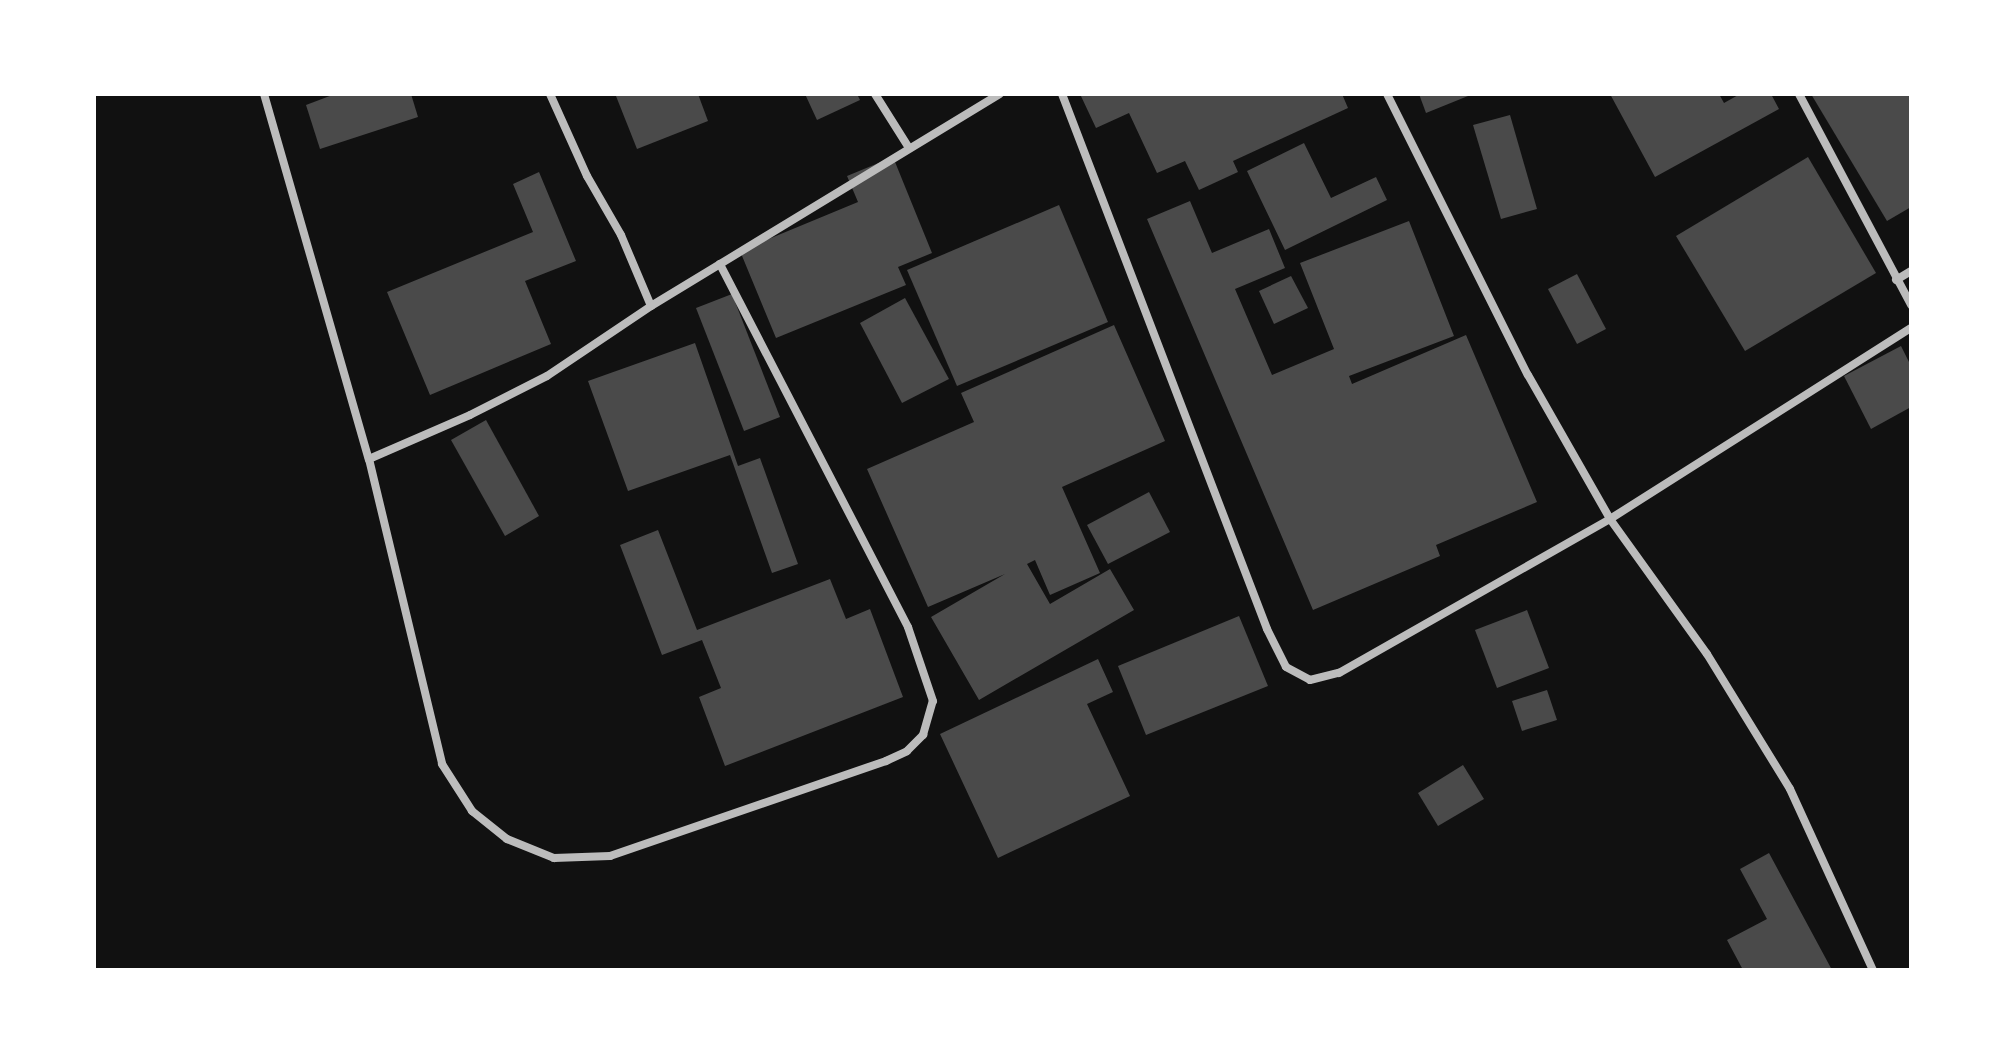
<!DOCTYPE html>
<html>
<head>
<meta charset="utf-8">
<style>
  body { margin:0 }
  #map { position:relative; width:2005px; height:1064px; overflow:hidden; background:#111; font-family:Commissioner,sans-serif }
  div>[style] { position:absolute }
  .building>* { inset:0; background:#4a4a4a }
  .minor>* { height:8px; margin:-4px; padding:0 4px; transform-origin:4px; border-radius:4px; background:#bcbcbc }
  span { translate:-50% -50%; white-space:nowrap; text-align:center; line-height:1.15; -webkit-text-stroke:8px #fff; paint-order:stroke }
  .frame { position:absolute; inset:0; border:96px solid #fff; pointer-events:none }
</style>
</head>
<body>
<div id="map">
  <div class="building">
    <i style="clip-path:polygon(335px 94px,411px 94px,418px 117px,320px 149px,306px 105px)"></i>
    <i style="clip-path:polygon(622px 94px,698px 94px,708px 121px,637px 149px,616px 96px)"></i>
    <i style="clip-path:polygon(805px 94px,857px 94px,860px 100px,817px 120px)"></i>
    <i style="clip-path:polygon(1080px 94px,1342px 94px,1348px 108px,1233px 161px,1238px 172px,1199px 190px,1185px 161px,1157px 173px,1129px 113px,1096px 128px)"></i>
    <i style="clip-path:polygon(1419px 94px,1473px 94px,1426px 113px)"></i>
    <i style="clip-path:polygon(1610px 94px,1719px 94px,1724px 103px,1740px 94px,1771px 94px,1779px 109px,1655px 177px)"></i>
    <i style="clip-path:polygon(1811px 94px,1910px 94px,1911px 207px,1887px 221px)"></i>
    <i style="clip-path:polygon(1510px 115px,1537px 209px,1501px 219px,1473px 125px)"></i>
    <i style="clip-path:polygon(1304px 143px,1331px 198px,1376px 177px,1387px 200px,1285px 250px,1247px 171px)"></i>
    <i style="clip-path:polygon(893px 157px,932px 253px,898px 267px,906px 285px,776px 338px,740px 251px,858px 202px,847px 176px)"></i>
    <i style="clip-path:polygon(1808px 157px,1876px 273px,1745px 351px,1676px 236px)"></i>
    <i style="clip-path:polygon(539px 172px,576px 261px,525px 281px,551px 344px,430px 395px,387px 292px,533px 232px,513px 184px)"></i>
    <i style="clip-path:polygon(1190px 201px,1212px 253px,1269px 229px,1285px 268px,1235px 289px,1272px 375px,1334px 349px,1300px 263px,1409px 221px,1454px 336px,1349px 376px,1352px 384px,1466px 335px,1537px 502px,1436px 545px,1440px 556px,1313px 610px,1147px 219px)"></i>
    <i style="clip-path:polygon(1059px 205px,1108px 322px,957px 386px,907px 270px)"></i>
    <i style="clip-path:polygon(1577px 274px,1606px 329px,1577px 344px,1548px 289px)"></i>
    <i style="clip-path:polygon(1291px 276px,1308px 308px,1274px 324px,1259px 291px)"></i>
    <i style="clip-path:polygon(732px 294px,780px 417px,744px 431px,696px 308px)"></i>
    <i style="clip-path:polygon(905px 298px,949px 379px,902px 403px,860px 323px)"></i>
    <i style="clip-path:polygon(1114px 325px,1165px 441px,1062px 487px,1100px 573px,1050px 595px,1035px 560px,1027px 564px,1050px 604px,1110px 569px,1134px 610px,979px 700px,931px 617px,1005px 574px,928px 607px,867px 469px,974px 422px,961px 393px)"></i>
    <i style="clip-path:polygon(695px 343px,738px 466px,760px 458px,798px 564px,772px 573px,730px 455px,628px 491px,588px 381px)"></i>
    <i style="clip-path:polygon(1901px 346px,1911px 366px,1911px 407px,1871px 429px,1844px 376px)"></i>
    <i style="clip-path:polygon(486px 420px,539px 516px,505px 536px,451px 440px)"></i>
    <i style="clip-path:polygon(1149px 492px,1170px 532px,1108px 564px,1087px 525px)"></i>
    <i style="clip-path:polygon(658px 530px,697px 630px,830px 579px,846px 619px,870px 609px,903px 697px,725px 766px,699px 697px,721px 688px,702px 640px,662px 655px,620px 545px)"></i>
    <i style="clip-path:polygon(1527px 610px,1549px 668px,1497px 688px,1475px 630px)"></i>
    <i style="clip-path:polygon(1239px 616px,1268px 686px,1146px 735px,1118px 666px)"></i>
    <i style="clip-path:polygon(1098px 659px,1113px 692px,1087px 704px,1130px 796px,998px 858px,940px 734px)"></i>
    <i style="clip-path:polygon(1547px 690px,1557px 720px,1522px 731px,1512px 701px)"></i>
    <i style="clip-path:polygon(1463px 765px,1484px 799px,1438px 826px,1418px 793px)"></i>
    <i style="clip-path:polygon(1769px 853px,1832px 970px,1743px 970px,1727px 940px,1767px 919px,1740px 869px)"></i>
  </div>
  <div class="minor">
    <i style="left:264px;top:94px;width:380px;rotate:74deg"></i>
    <i style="left:369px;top:459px;width:314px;rotate:76.5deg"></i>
    <i style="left:442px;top:764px;width:56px;rotate:57.4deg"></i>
    <i style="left:472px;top:811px;width:45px;rotate:38.7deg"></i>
    <i style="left:507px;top:839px;width:51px;rotate:22deg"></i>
    <i style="left:554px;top:858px;width:56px;rotate:-2deg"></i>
    <i style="left:610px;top:856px;width:292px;rotate:-19deg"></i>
    <i style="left:886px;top:761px;width:23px;rotate:-25deg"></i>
    <i style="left:907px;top:751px;width:23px;rotate:-45deg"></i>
    <i style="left:923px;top:735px;width:35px;rotate:-74deg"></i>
    <i style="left:933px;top:701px;width:78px;rotate:-108.7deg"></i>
    <i style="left:908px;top:627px;width:409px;rotate:-117.4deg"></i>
    <i style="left:550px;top:94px;width:90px;rotate:65.7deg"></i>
    <i style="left:587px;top:176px;width:68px;rotate:60deg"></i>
    <i style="left:621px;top:235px;width:77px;rotate:67.1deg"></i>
    <i style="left:651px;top:306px;width:408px;rotate:-31.3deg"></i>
    <i style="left:875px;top:94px;width:64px;rotate:57.8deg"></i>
    <i style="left:1062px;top:94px;width:573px;rotate:69.03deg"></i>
    <i style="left:1267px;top:629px;width:42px;rotate:63.4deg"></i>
    <i style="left:1286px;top:667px;width:27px;rotate:28deg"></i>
    <i style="left:1310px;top:680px;width:30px;rotate:-14deg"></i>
    <i style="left:1339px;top:673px;width:312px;rotate:-29.6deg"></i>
    <i style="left:1610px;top:519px;width:356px;rotate:-32.4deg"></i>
    <i style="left:1387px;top:94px;width:314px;rotate:63.4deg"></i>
    <i style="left:1528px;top:375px;width:166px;rotate:60.3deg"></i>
    <i style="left:1610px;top:519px;width:166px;rotate:54.3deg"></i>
    <i style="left:1707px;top:654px;width:158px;rotate:58.4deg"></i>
    <i style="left:1790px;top:789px;width:199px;rotate:65.4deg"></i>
    <i style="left:1799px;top:94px;width:239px;rotate:62deg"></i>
    <i style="left:1896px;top:280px;width:17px;rotate:-31deg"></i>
    <i style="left:369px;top:459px;width:110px;rotate:-23.5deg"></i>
    <i style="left:470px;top:415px;width:86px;rotate:-26.9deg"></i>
    <i style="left:547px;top:376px;width:125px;rotate:-33.9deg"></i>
  </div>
  <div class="frame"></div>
</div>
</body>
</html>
